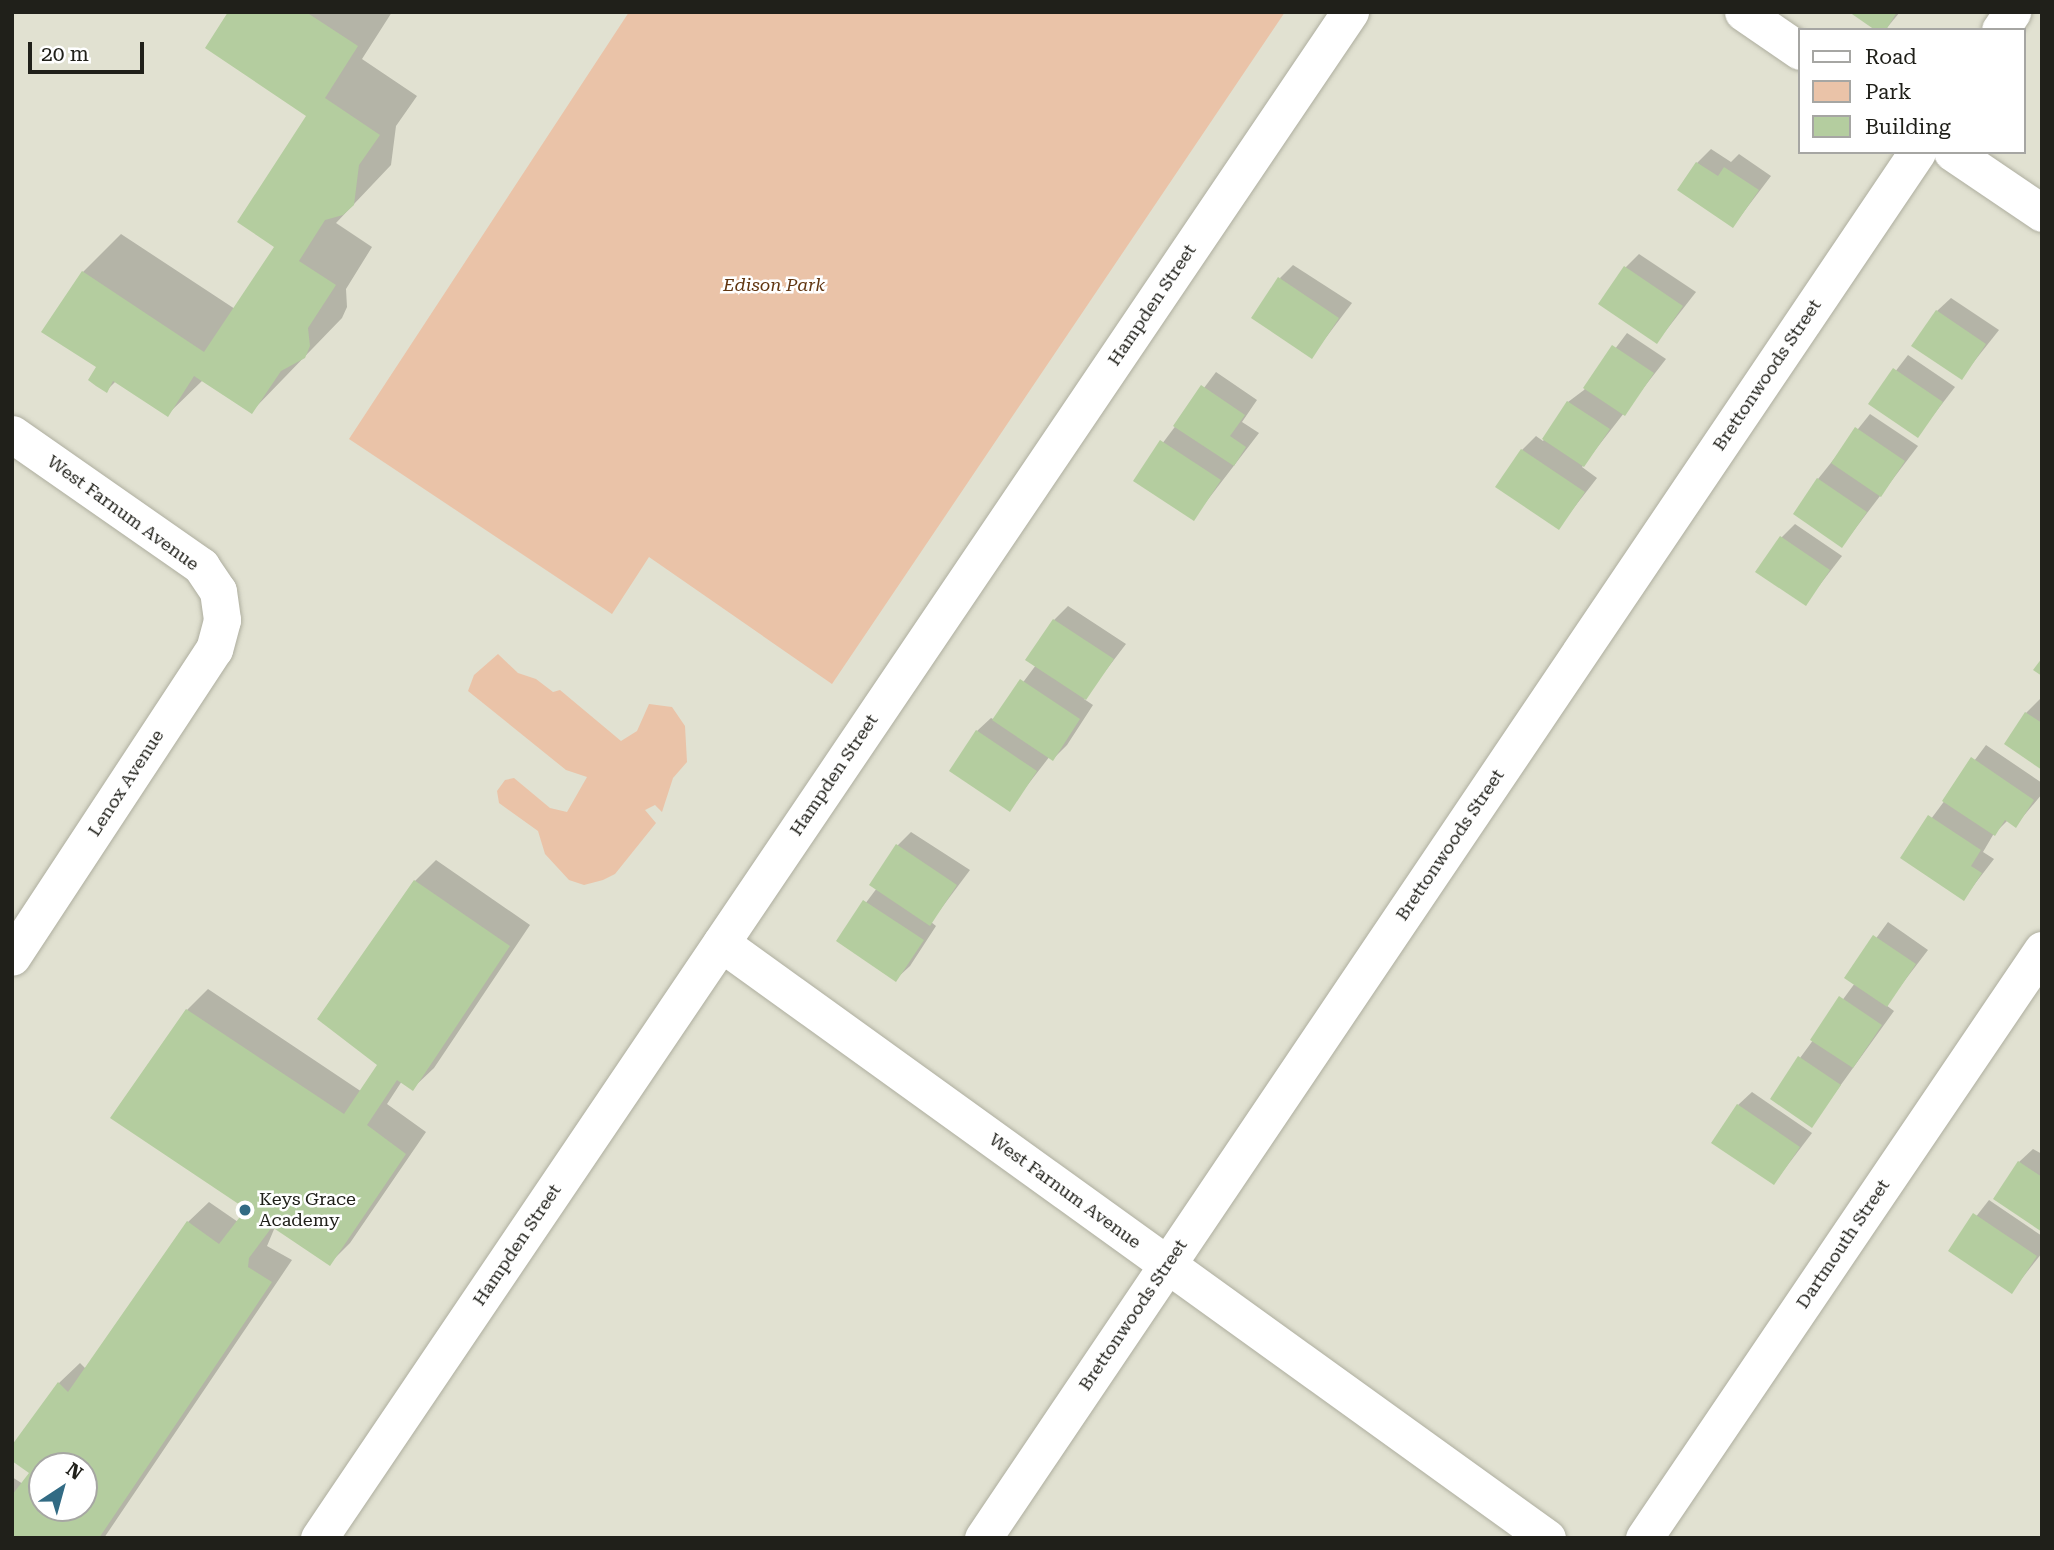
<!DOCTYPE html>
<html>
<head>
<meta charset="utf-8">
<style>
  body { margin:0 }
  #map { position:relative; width:2054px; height:1550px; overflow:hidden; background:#e1e1d1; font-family:"Roboto Serif",serif }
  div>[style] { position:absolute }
  .green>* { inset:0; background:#eac3a8 }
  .shadow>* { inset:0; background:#0003 }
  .building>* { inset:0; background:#b4cd9f }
  .roads { filter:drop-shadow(0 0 2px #aeae9f) drop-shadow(0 0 2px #aeae9f) }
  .minor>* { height:37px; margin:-18.5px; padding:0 18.5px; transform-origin:18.5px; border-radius:18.5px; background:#fff }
  .dots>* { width:19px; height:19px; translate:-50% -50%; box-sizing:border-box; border:4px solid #fff; border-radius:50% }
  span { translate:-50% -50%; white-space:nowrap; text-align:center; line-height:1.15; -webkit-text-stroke:5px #fff; paint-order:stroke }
  .park-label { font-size:18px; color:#613611; font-style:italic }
  .street-label { font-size:18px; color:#20201a }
  .poi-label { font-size:18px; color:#20201a }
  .left { translate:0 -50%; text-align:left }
  .frame { position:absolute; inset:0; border:14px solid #20201a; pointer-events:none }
  .legend { position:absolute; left:1798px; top:28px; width:228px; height:126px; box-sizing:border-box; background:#fff; border:2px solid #a6a6a3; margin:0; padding:9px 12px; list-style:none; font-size:21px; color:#20201a }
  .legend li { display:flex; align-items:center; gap:14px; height:35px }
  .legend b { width:35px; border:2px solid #a6a6a3 }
  .north { position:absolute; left:28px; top:1452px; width:70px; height:70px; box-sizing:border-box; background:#fff; border:2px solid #a6a6a3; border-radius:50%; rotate:36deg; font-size:19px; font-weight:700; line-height:28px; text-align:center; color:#20201a }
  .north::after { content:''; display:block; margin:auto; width:24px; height:32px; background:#326b84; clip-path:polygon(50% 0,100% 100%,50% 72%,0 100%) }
  .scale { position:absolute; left:28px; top:42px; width:116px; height:32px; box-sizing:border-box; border:4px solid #20201a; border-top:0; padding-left:9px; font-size:21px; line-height:24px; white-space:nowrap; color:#20201a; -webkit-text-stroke:5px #fff; paint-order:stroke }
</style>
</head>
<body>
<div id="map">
  <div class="green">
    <i style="clip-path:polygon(629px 12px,1285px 12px,832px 684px,649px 557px,612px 614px,349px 439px)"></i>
    <i style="clip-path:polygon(498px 654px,518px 673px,536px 679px,553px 692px,560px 690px,621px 741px,637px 731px,649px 704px,672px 707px,685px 726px,687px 762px,673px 778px,662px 812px,655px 805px,645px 810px,656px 823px,615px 874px,603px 880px,584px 885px,569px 880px,545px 854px,538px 831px,499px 803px,497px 791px,505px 780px,514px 778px,550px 808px,567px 812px,587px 777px,566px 770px,468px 691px,474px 675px)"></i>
  </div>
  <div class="shadow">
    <i style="clip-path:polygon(230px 12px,392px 12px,362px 59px,417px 96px,396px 126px,391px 165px,336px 223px,372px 247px,346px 289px,347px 307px,342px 318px,251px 412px,203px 380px,168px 414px,116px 381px,106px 391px,98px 367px,83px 272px,121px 234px,235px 309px,277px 247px,308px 116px)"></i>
    <i style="clip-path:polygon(1852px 12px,1900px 12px,1885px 30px)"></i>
    <i style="clip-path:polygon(1711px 149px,1731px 162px,1739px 154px,1771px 176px,1733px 226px,1697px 163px)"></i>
    <i style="clip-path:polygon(1639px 254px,1696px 292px,1657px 342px,1625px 268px)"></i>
    <i style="clip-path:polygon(1293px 265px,1352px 303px,1312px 356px,1280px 278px)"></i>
    <i style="clip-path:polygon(1951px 298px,1999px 330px,1961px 378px,1937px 311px)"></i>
    <i style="clip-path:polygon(1627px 333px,1666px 359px,1582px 467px,1597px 478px,1559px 527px,1522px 450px,1536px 436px,1543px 441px,1568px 402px,1584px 390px)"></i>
    <i style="clip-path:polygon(1908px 355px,1955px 387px,1918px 435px,1871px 403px)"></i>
    <i style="clip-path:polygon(1216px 372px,1257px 400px,1242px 422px,1259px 433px,1193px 519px,1135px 480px)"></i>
    <i style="clip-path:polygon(1870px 414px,1918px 446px,1842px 546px,1818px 479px)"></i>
    <i style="clip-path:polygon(1795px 524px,1842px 556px,1805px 604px,1781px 538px)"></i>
    <i style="clip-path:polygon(1068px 606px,1126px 644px,1084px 699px,1093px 705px,1067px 745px,1053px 759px,1050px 756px,1009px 809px,977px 731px,991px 718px,995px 720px,1036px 665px,1054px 620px)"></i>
    <i style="clip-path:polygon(2042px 697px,2042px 767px,2026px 713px)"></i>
    <i style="clip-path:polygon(1986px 745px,2042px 783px,2042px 794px,2016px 825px,2008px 820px,1993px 835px,1983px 852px,1994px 859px,1964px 898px,1902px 858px)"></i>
    <i style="clip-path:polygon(911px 832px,970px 870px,931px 922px,936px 926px,910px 966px,896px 979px,838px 940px,877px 888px,898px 845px)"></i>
    <i style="clip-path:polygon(evenodd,436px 860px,530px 925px,434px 1068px,413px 1088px,402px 1081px,387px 1104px,426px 1132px,350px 1243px,330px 1263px,275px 1227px,267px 1246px,292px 1260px,104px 1538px,12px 1538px,12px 1477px,23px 1484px,31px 1472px,59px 1383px,80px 1363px,86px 1369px,188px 1222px,209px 1202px,238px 1222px,248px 1209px,187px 1010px,208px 989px,362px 1092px,379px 1065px,415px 881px,436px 860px,42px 1466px,84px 1466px,84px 1508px,42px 1508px,42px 1466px)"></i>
    <i style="clip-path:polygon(1888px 922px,1928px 950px,1886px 1005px,1894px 1011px,1812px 1125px,1800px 1058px,1855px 983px,1847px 978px)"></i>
    <i style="clip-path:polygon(1752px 1092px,1812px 1133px,1774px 1183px,1738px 1105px)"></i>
    <i style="clip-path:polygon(2033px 1149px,2042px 1154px,2042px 1230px,2019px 1162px)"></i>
    <i style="clip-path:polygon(1989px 1200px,2042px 1236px,2042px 1253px,2011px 1292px,1950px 1250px)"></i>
  </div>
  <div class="building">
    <i style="clip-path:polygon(228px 12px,306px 12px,358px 46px,325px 98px,380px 135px,359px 165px,354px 205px,343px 215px,325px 220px,299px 261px,336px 285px,308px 328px,310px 346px,305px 358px,281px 371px,252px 414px,194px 376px,168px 417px,113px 381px,107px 393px,96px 386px,88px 380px,96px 367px,41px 332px,82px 271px,204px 352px,274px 247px,237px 222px,306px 116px,205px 48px)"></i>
    <i style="clip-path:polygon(1849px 12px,1897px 12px,1886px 30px,1875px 30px)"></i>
    <i style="clip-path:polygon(1696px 162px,1718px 176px,1724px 167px,1759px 190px,1733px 228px,1677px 190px)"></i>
    <i style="clip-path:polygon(1624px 266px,1683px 306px,1657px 344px,1598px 304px)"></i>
    <i style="clip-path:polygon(1278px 277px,1339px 318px,1312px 359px,1251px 318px)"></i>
    <i style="clip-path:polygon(1936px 310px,1986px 344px,1962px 380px,1911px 346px)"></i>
    <i style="clip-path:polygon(1612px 345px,1654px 373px,1625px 416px,1583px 388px)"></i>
    <i style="clip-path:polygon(1893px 368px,1943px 402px,1918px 438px,1868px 404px)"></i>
    <i style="clip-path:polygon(1201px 385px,1245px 415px,1230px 436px,1246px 447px,1234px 466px,1173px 426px)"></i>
    <i style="clip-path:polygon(1567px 401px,1610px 429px,1584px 467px,1542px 439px)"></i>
    <i style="clip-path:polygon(1855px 427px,1905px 461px,1881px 497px,1831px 463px)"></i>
    <i style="clip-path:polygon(1160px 440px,1221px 480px,1194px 521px,1133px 481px)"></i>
    <i style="clip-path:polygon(1521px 449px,1585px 492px,1559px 530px,1495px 487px)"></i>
    <i style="clip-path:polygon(1817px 478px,1867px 512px,1842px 548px,1793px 514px)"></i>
    <i style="clip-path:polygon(1780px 536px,1830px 570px,1806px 606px,1755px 572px)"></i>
    <i style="clip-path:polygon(1053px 619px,1114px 659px,1086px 700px,1025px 660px)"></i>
    <i style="clip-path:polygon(2042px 658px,2042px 676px,2033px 670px)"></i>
    <i style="clip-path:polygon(1020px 679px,1080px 719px,1053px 761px,992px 720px)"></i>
    <i style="clip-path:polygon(2025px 712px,2042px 723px,2042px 770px,2004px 744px)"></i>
    <i style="clip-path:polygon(976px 730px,1037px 771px,1010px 812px,949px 771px)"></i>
    <i style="clip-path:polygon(1971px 757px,2034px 800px,2016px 828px,2005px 820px,1995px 836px,1942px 801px)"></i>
    <i style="clip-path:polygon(1928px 815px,1981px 850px,1971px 866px,1982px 873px,1964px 901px,1900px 858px)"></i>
    <i style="clip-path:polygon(896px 844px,957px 885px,930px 926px,869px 885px)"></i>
    <i style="clip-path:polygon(evenodd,414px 880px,510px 946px,413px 1091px,397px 1080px,367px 1125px,406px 1154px,330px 1266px,272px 1227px,249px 1258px,248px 1267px,272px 1282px,99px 1538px,12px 1538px,12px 1495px,29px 1473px,12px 1461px,12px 1445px,58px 1382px,68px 1392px,187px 1221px,219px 1244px,246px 1209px,110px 1118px,186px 1009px,344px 1114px,377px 1065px,317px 1019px,414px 880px,42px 1466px,84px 1466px,84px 1508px,42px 1508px,42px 1466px)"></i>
    <i style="clip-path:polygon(863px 900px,924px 940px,896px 982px,836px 941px)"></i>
    <i style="clip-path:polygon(1873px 935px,1916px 964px,1887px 1007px,1844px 978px)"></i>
    <i style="clip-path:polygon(1839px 996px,1882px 1025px,1853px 1068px,1810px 1040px)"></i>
    <i style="clip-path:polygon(1798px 1056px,1841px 1085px,1812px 1128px,1770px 1099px)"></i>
    <i style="clip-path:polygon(1737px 1104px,1800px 1147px,1774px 1185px,1711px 1143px)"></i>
    <i style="clip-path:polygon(2018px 1161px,2042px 1177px,2042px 1232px,1993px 1199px)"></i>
    <i style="clip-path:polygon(1973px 1213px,2037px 1256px,2012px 1294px,1948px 1251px)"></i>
  </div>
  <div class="roads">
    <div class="minor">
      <i style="left:1743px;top:12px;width:69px;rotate:34.4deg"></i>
      <i style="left:2000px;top:30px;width:22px;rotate:-56deg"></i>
      <i style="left:1952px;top:152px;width:109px;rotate:34.1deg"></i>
      <i style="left:12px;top:434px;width:231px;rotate:34.9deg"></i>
      <i style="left:201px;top:566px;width:30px;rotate:56deg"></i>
      <i style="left:218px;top:591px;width:29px;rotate:82deg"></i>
      <i style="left:222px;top:620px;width:30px;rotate:105deg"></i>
      <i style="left:214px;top:649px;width:368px;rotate:123.3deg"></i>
      <i style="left:721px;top:943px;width:1018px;rotate:35.77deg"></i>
      <i style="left:319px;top:1538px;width:1842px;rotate:-55.96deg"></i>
      <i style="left:983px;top:1538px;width:1671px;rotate:-56.02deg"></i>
      <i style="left:1644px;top:1538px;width:710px;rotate:-55.91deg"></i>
    </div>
  </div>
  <div class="dots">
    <i style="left:245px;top:1210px;background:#326b84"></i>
  </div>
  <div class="park-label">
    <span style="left:774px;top:285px">Edison Park</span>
  </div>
  <div class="street-label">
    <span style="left:1152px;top:305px;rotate:-56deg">Hampden Street</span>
    <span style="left:1767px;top:375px;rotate:-56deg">Brettonwoods Street</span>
    <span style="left:123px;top:513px;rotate:36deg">West Farnum Avenue</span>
    <span style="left:834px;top:775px;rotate:-56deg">Hampden Street</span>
    <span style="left:126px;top:783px;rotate:-57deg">Lenox Avenue</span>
    <span style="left:1450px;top:845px;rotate:-56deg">Brettonwoods Street</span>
    <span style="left:1065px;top:1191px;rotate:36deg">West Farnum Avenue</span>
    <span style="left:1843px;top:1244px;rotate:-56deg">Dartmouth Street</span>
    <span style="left:517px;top:1245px;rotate:-56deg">Hampden Street</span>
    <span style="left:1133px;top:1315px;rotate:-56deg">Brettonwoods Street</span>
  </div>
  <div class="poi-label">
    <span class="left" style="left:259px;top:1210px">Keys Grace<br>Academy</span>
  </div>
  <div class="frame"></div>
  <ul class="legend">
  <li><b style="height:9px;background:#fff"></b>Road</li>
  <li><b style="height:19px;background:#eac3a8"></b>Park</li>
  <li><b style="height:19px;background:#b4cd9f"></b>Building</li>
  </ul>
  <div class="north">N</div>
  <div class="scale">20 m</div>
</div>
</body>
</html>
